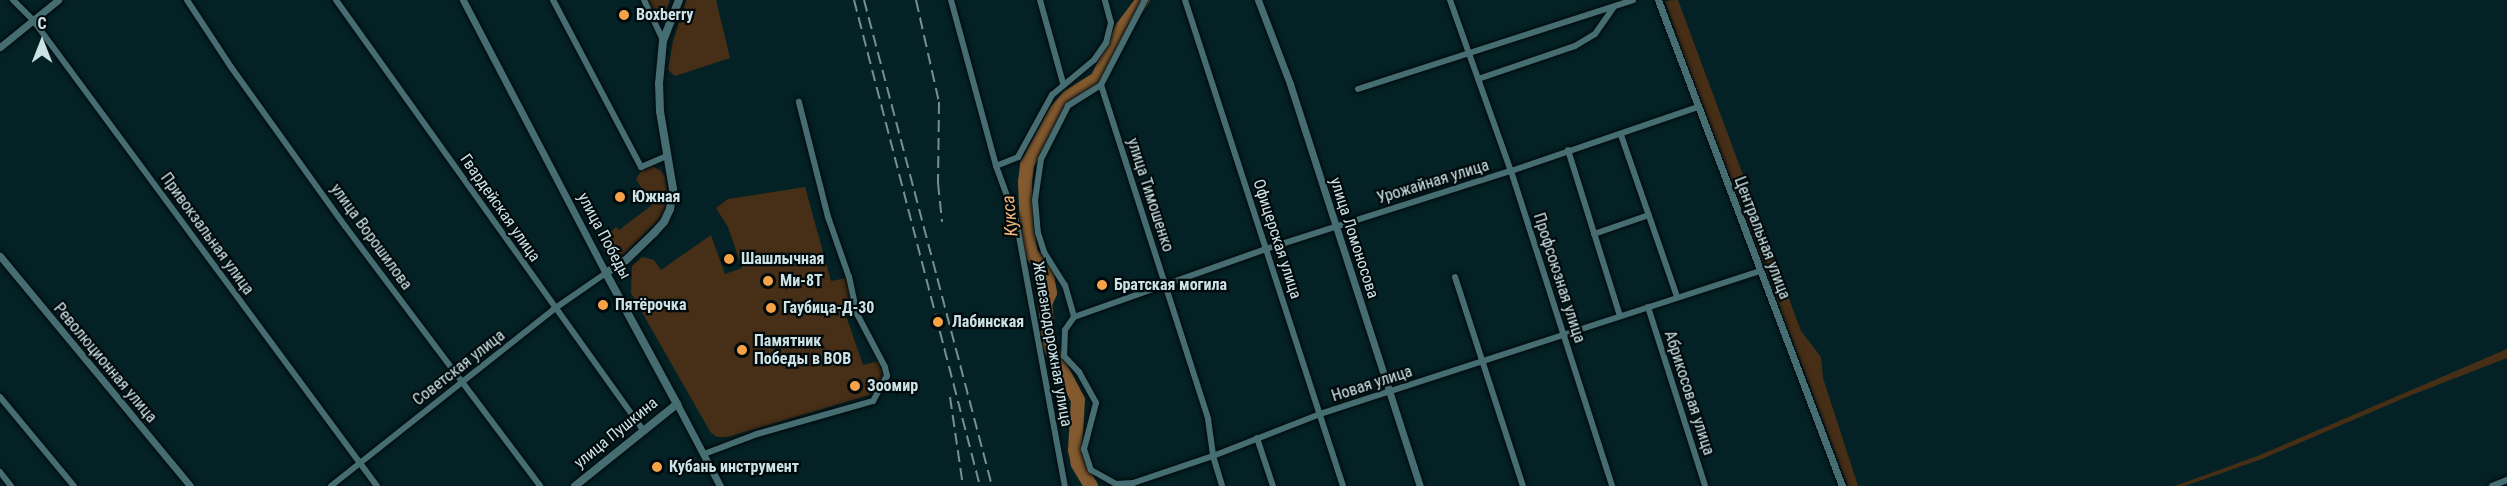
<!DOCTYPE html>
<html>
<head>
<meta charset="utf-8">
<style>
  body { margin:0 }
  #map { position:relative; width:2507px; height:486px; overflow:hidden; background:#042225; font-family:"Roboto Condensed",sans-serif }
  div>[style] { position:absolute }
  .green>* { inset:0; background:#472f17 }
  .river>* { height:14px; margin:-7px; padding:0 7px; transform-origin:7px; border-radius:7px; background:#835a2f }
  .roads { filter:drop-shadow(0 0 2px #000a0d) drop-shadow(0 0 2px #000a0d) }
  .minor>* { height:6px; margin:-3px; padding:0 3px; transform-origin:3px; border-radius:3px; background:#466d72 }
  .tertiary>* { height:7px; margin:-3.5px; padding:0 3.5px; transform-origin:3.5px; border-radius:3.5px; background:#466d72 }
  .secondary>* { height:8px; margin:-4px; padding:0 4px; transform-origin:4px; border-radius:4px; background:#466d72 }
  .rail>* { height:2px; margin-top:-1px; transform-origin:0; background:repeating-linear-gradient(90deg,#768f92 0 12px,transparent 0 18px) }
  .dots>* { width:16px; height:16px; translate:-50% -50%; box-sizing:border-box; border:3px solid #000a0c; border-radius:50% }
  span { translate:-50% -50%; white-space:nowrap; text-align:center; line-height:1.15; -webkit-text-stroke:4.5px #000a0c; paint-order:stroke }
  .poi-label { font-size:16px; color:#cde2e5; font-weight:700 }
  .left { translate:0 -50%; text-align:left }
  .street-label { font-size:16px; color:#cde2e5 }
  .water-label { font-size:18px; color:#f6b677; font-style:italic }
  .north { position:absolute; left:12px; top:12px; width:60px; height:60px; -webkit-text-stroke:4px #000a0c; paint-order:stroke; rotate:0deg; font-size:16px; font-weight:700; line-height:24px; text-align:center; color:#cde2e5 }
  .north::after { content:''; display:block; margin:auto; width:21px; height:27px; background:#cde2e5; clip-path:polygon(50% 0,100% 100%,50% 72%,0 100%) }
</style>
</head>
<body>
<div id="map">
  <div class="green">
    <i style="clip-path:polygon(647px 0,670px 0,663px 19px,654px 15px)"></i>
    <i style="clip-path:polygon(686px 0,716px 0,730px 58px,675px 76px,668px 70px,673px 41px)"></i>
    <i style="clip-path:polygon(1678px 0,1801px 331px,1821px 357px,1823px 378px,1858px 486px,1848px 486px,1682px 50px,1665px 1px)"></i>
    <i style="clip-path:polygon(652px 166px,661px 171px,665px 177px,668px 197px,666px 207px,660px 218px,625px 253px,615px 258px,610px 257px,602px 247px,611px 241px,607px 235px,616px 227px,619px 230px,652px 205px,636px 179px,641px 171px)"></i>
    <i style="clip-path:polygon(805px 187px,831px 281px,847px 278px,852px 310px,845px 313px,863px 365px,879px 361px,883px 368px,883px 379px,876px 393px,728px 437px,717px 437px,711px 433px,631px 293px,632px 266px,642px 257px,654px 260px,661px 270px,711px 235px,725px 274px,742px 268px,728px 227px,716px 208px,728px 199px)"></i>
    <i style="clip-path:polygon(2507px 349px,2507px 358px,2409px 396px,2262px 459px,2185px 486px,2175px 486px,2260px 455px)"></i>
  </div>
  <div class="river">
    <i style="left:1091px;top:486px;width:26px;rotate:-121deg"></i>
    <i style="left:1078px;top:464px;width:14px;rotate:-102deg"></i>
    <i style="left:1075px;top:450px;width:50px;rotate:-86.6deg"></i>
    <i style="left:1078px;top:400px;width:64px;rotate:-117.8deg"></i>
    <i style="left:1048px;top:343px;width:39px;rotate:-94deg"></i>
    <i style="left:1045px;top:304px;width:12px;rotate:-66deg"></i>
    <i style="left:1050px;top:293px;width:20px;rotate:-99deg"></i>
    <i style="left:1047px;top:273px;width:26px;rotate:-129deg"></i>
    <i style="left:1031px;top:253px;width:21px;rotate:-101deg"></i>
    <i style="left:1027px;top:232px;width:50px;rotate:-92.3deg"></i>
    <i style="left:1025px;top:182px;width:17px;rotate:-83deg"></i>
    <i style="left:1027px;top:165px;width:61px;rotate:-61.8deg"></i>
    <i style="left:1056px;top:111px;width:18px;rotate:-49deg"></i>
    <i style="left:1068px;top:97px;width:34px;rotate:-32deg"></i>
    <i style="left:1097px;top:79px;width:57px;rotate:-63.9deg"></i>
    <i style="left:1122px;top:28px;width:35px;rotate:-53deg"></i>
  </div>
  <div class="roads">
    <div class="minor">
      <i style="left:13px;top:0;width:28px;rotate:45deg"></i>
      <i style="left:33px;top:20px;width:579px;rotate:53.57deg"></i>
      <i style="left:187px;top:0;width:80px;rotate:56.7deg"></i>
      <i style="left:231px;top:67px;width:196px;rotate:54.4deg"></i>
      <i style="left:345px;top:226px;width:325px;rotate:53.1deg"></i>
      <i style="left:336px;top:0;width:528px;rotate:54.47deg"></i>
      <i style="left:553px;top:0;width:189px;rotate:62.2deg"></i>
      <i style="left:641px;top:167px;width:28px;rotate:-23deg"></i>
      <i style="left:644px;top:0;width:44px;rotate:64.6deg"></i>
      <i style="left:951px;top:0;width:172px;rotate:74.8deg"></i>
      <i style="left:996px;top:166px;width:58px;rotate:69.7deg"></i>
      <i style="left:1016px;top:220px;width:270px;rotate:79.6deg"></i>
      <i style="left:1040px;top:0;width:86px;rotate:74.5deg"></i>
      <i style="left:1145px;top:0;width:96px;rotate:117.4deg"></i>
      <i style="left:1101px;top:85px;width:39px;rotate:148deg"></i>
      <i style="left:1068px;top:106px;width:59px;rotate:117deg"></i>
      <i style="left:1041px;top:159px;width:41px;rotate:98.3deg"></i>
      <i style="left:1035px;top:200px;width:33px;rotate:85deg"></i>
      <i style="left:1038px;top:233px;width:20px;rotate:72deg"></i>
      <i style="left:1044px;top:252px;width:39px;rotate:58deg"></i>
      <i style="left:1065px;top:285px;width:33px;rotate:74deg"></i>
      <i style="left:1074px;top:317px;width:16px;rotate:125deg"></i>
      <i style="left:1065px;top:330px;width:26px;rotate:92deg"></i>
      <i style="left:1064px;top:356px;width:22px;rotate:47deg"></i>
      <i style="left:1079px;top:372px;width:35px;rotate:61deg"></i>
      <i style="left:1096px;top:403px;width:48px;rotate:104.6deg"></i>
      <i style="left:1084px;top:449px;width:22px;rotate:72deg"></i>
      <i style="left:1091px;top:470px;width:29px;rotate:29deg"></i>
      <i style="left:1116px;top:484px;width:17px;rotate:-3deg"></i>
      <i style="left:1133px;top:483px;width:84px;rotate:-18.6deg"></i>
      <i style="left:1213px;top:456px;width:115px;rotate:-21.4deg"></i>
      <i style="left:1320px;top:414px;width:463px;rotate:-18deg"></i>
      <i style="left:1185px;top:0;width:511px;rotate:71.99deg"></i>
      <i style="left:1450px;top:0;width:182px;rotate:70.4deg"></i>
      <i style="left:1511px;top:171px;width:331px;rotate:72.2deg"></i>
      <i style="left:1478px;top:79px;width:102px;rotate:-18.8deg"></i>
      <i style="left:1575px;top:46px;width:23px;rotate:-31deg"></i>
      <i style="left:1595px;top:34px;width:32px;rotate:-55deg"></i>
      <i style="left:1101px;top:85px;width:351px;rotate:72.2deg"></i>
      <i style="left:1208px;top:419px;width:37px;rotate:82deg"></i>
      <i style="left:1213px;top:456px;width:31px;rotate:73deg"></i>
      <i style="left:1358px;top:89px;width:289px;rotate:-17.9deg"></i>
      <i style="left:1621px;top:135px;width:171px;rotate:70.9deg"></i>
      <i style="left:1568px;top:150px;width:174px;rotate:72.6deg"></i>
      <i style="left:996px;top:166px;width:24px;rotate:-22deg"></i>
      <i style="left:1018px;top:157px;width:71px;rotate:-61.3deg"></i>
      <i style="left:1052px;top:95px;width:55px;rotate:-39.8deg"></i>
      <i style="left:1094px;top:60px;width:21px;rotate:-55deg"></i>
      <i style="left:1106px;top:43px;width:21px;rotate:-76deg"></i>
      <i style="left:1111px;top:23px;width:24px;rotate:-105deg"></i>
      <i style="left:1594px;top:234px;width:58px;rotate:-19.1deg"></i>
      <i style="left:1455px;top:277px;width:220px;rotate:72deg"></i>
      <i style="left:1648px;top:307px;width:188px;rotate:72.3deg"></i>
      <i style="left:1074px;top:317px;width:204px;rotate:-19.5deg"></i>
      <i style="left:1266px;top:249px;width:257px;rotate:-17.7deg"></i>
      <i style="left:1511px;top:171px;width:198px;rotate:-18.9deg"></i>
      <i style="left:0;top:397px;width:116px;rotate:50.3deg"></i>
      <i style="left:1257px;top:438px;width:51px;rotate:71.6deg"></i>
      <i style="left:704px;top:454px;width:57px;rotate:-20.7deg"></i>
      <i style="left:757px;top:434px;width:121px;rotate:-15.9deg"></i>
      <i style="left:873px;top:401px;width:29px;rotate:-61deg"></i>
      <i style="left:887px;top:376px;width:9px;rotate:-103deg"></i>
      <i style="left:885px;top:367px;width:60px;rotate:-117.8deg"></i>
      <i style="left:857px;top:314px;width:38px;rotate:-102deg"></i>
      <i style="left:849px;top:277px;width:64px;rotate:-109.3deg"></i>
      <i style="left:828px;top:217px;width:119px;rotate:-104.2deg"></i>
      <i style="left:0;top:472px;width:18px;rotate:52deg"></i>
      <i style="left:331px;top:486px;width:285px;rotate:-38.4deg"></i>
      <i style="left:554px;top:309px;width:63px;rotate:-34.7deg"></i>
      <i style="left:2492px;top:486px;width:16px;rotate:-22deg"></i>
    </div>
    <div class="tertiary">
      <i style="left:463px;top:0;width:308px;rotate:62.4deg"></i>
      <i style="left:1258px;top:0;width:90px;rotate:69.1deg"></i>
      <i style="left:1290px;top:84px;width:422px;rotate:72.1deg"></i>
      <i style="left:1658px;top:0;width:520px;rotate:69.26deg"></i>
      <i style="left:0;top:47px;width:75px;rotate:-39deg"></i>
      <i style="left:0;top:256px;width:298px;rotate:50.4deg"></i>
      <i style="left:677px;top:404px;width:93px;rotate:62.3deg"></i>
    </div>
    <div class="secondary">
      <i style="left:575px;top:486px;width:131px;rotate:-38.8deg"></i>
      <i style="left:677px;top:404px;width:149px;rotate:-118.5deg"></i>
      <i style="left:606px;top:273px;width:24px;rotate:-33deg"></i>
      <i style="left:626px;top:260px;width:39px;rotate:-44deg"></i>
      <i style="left:654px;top:233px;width:15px;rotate:-48deg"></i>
      <i style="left:664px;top:222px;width:14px;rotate:-65deg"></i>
      <i style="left:670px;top:209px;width:20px;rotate:-81deg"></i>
      <i style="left:673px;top:189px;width:79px;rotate:-99.5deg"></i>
      <i style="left:660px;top:111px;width:27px;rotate:-92deg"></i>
      <i style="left:659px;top:84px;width:43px;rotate:-84.7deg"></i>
      <i style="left:663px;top:41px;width:44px;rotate:-68.7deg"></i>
    </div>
  </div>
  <div class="rail">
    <i style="left:854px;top:0;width:502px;rotate:75.47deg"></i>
    <i style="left:864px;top:0;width:503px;rotate:75.24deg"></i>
    <i style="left:916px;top:0;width:105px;rotate:77.3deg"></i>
    <i style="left:939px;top:102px;width:81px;rotate:90.7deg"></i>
    <i style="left:938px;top:183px;width:39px;rotate:84deg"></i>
    <i style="left:950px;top:397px;width:90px;rotate:81.7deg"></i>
  </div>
  <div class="dots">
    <i style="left:624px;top:15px;background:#f6a247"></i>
    <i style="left:620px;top:197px;background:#f6a247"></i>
    <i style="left:729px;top:259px;background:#f6a247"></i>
    <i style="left:768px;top:281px;background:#f6a247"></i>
    <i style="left:1102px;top:285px;background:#f6a247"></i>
    <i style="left:603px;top:305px;background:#f6a247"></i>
    <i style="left:771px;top:308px;background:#f6a247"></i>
    <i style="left:938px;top:322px;background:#f6a247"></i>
    <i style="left:742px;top:350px;background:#f6a247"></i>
    <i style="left:855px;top:386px;background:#f6a247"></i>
    <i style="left:657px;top:467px;background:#f6a247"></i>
  </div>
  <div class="poi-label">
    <span class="left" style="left:636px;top:15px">Boxberry</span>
    <span class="left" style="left:632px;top:197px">Южная</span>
    <span class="left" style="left:741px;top:259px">Шашлычная</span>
    <span class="left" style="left:780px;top:281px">Ми-8Т</span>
    <span class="left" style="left:1114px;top:285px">Братская могила</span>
    <span class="left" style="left:615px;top:305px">Пятёрочка</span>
    <span class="left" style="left:783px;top:308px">Гаубица-Д-30</span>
    <span class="left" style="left:952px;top:322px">Лабинская</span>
    <span class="left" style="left:754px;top:350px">Памятник<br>Победы в ВОВ</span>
    <span class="left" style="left:867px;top:386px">Зоомир</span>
    <span class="left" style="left:669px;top:467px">Кубань инструмент</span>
  </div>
  <div class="street-label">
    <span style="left:1433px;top:182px;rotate:-17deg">Урожайная улица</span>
    <span style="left:1150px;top:195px;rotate:72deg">улица Тимошенко</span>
    <span style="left:500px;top:208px;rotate:55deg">Гвардейская улица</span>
    <span style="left:207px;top:234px;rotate:54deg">Привокзальная улица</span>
    <span style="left:604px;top:236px;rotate:62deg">улица Победы</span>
    <span style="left:371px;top:237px;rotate:54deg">улица Ворошилова</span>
    <span style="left:1354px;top:238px;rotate:72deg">улица Ломоносова</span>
    <span style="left:1762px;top:238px;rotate:69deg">Центральная улица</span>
    <span style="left:1277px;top:239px;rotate:72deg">Офицерская улица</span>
    <span style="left:1559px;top:278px;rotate:72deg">Профсоюзная улица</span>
    <span style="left:1052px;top:344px;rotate:80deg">Железнодорожная улица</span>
    <span style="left:105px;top:363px;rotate:50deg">Революционная улица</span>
    <span style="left:459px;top:368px;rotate:-38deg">Советская улица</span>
    <span style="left:1372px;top:384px;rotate:-18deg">Новая улица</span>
    <span style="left:1689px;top:393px;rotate:72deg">Абрикосовая улица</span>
    <span style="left:616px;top:433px;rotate:-39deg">улица Пушкина</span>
  </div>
  <div class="water-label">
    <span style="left:1010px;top:216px;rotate:-95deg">Кукса</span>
  </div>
  <div class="north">С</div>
</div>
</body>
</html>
